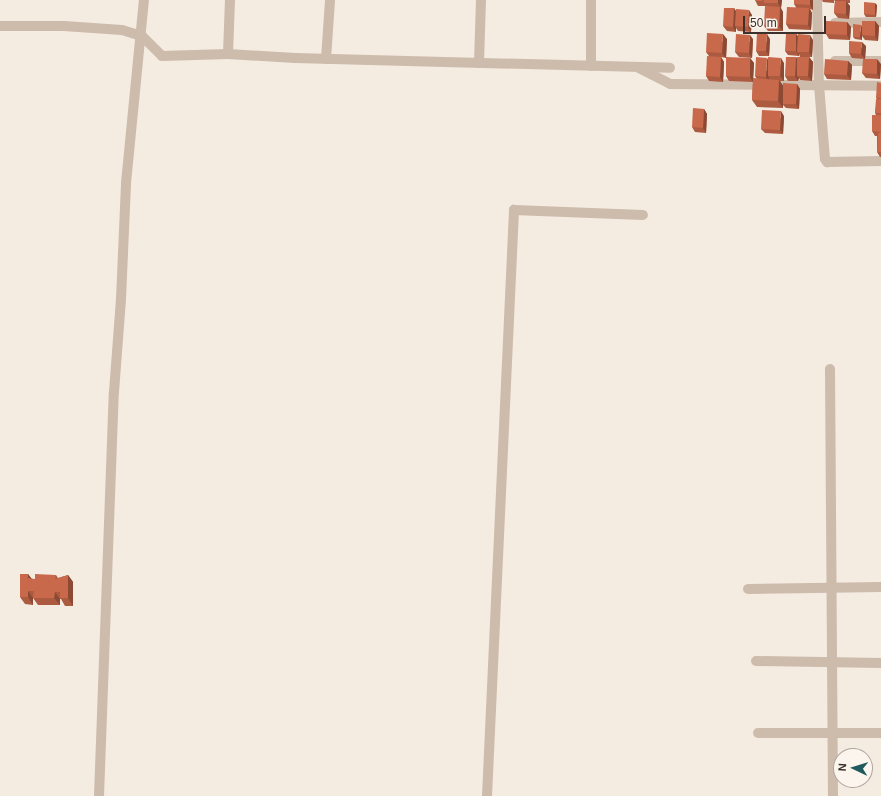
<!DOCTYPE html>
<html>
<head>
<meta charset="utf-8">
<style>
  body { margin:0 }
  #map { position:relative; width:881px; height:796px; overflow:hidden; background:#f4ebe1; font-family:Helvetica,sans-serif }
  div>[style] { position:absolute }
  .minor>* { height:10px; margin:-5px; padding:0 5px; transform-origin:5px; border-radius:5px; background:#cdbbac }
  .wall>* { inset:0; background:#ac5a40 }
  .shaded-wall>* { inset:0; background:#8c4a34 }
  .building>* { inset:0; background:#c8694b }
  span { translate:-50% -50%; white-space:nowrap; text-align:center; line-height:1.15; -webkit-text-stroke:3px #fbf5ee; paint-order:stroke }
  .north { position:absolute; left:833px; top:748px; width:40px; height:40px; box-sizing:border-box; background:#fbf5ee; border:1px solid #aea6a0; border-radius:50%; rotate:274deg; font-size:11px; font-weight:700; line-height:16px; text-align:center; color:#3b302b }
  .north::after { content:''; display:block; margin:auto; width:14px; height:18px; background:#1f5a5e; clip-path:polygon(50% 0,100% 100%,50% 72%,0 100%) }
  .scale { position:absolute; left:743px; top:16px; width:83px; height:18px; box-sizing:border-box; border:2px solid #3b302b; border-top:0; padding-left:5px; font-size:12px; line-height:14px; white-space:nowrap; color:#3b302b; -webkit-text-stroke:3px #fbf5ee; paint-order:stroke }
</style>
</head>
<body>
<div id="map">
  <div class="minor">
    <i style="left:817px;top:0;width:85px;rotate:88.7deg"></i>
    <i style="left:819px;top:85px;width:74px;rotate:85.4deg"></i>
    <i style="left:825px;top:159px;width:4px;rotate:56deg"></i>
    <i style="left:827px;top:162px;width:54px;rotate:-1.1deg"></i>
    <i style="left:835px;top:23px;width:46px;rotate:-1.2deg"></i>
    <i style="left:0;top:26px;width:64px"></i>
    <i style="left:64px;top:26px;width:58px;rotate:3.9deg"></i>
    <i style="left:122px;top:30px;width:21px;rotate:17deg"></i>
    <i style="left:142px;top:36px;width:28px;rotate:45deg"></i>
    <i style="left:162px;top:56px;width:66px;rotate:-1.7deg"></i>
    <i style="left:228px;top:54px;width:67px;rotate:3.4deg"></i>
    <i style="left:295px;top:58px;width:375px;rotate:1.5deg"></i>
    <i style="left:228px;top:54px;width:54px;rotate:-87.9deg"></i>
    <i style="left:326px;top:59px;width:59px;rotate:-86.1deg"></i>
    <i style="left:835px;top:61px;width:46px"></i>
    <i style="left:479px;top:63px;width:63px;rotate:-88.2deg"></i>
    <i style="left:591px;top:66px;width:66px;rotate:-90deg"></i>
    <i style="left:639px;top:68px;width:35px;rotate:27deg"></i>
    <i style="left:670px;top:84px;width:211px;rotate:0.5deg"></i>
    <i style="left:830px;top:369px;width:427px;rotate:89.6deg"></i>
    <i style="left:748px;top:589px;width:133px;rotate:-0.9deg"></i>
    <i style="left:756px;top:661px;width:125px;rotate:0.9deg"></i>
    <i style="left:758px;top:733px;width:123px"></i>
    <i style="left:99px;top:796px;width:404px;rotate:-87.9deg"></i>
    <i style="left:114px;top:392px;width:93px;rotate:-85.7deg"></i>
    <i style="left:121px;top:299px;width:116px;rotate:-87.5deg"></i>
    <i style="left:126px;top:183px;width:184px;rotate:-84.4deg"></i>
    <i style="left:487px;top:796px;width:587px;rotate:-87.36deg"></i>
    <i style="left:514px;top:210px;width:129px;rotate:2.2deg"></i>
  </div>
  <div class="wall">
    <i style="clip-path:polygon(755px 0,782px 0,781px 8px,783px 12px,783px 31px,768px 31px,764px 26px,767px 6px,758px 6px)"></i>
    <i style="clip-path:polygon(794px 0,813px 0,813px 10px,810px 9px,812px 13px,811px 30px,789px 29px,786px 24px,796px 7px,794px 4px)"></i>
    <i style="clip-path:polygon(822px 0,834px 0,834px 3px,823px 2px)"></i>
    <i style="clip-path:polygon(834px 0,850px 0,850px 3px,847px 3px,850px 6px,849px 19px,838px 18px,834px 13px,835px 1px)"></i>
    <i style="clip-path:polygon(877px 5px,876px 17px,866px 17px,864px 14px)"></i>
    <i style="clip-path:polygon(734px 8px,736px 11px,752px 15px,751px 32px,738px 31px,736px 28px,736px 32px,727px 31px,723px 26px)"></i>
    <i style="clip-path:polygon(875px 21px,879px 26px,878px 41px,865px 40px,862px 36px,862px 40px,855px 39px,853px 37px)"></i>
    <i style="clip-path:polygon(847px 22px,851px 27px,850px 40px,829px 39px,826px 34px)"></i>
    <i style="clip-path:polygon(796px 34px,798px 36px,813px 40px,812px 57px,800px 57px,799px 54px,799px 56px,788px 55px,785px 51px)"></i>
    <i style="clip-path:polygon(727px 39px,726px 58px,721px 57px,724px 62px,723px 82px,709px 81px,706px 76px,709px 56px,706px 52px)"></i>
    <i style="clip-path:polygon(753px 39px,752px 58px,739px 57px,735px 52px)"></i>
    <i style="clip-path:polygon(770px 39px,769px 56px,759px 56px,756px 51px)"></i>
    <i style="clip-path:polygon(866px 46px,865px 59px,852px 58px,849px 53px)"></i>
    <i style="clip-path:polygon(796px 57px,797px 59px,809px 57px,813px 62px,812px 81px,800px 80px,799px 78px,798px 81px,788px 81px,785px 76px)"></i>
    <i style="clip-path:polygon(750px 58px,754px 63px,753px 79px,757px 79px,755px 76px,784px 63px,784px 81px,780px 81px,783px 86px,797px 84px,800px 89px,799px 109px,786px 108px,783px 105px,783px 108px,757px 107px,752px 100px,753px 82px,729px 81px,726px 76px)"></i>
    <i style="clip-path:polygon(848px 61px,852px 65px,851px 80px,827px 79px,824px 74px)"></i>
    <i style="clip-path:polygon(881px 64px,880px 79px,866px 78px,862px 73px)"></i>
    <i style="clip-path:polygon(881px 83px,881px 157px,880px 157px,877px 152px,877px 136px,875px 136px,872px 131px,876px 115px,875px 113px,877px 99px,876px 98px)"></i>
    <i style="clip-path:polygon(704px 109px,707px 114px,706px 133px,695px 132px,692px 127px)"></i>
    <i style="clip-path:polygon(784px 116px,783px 134px,765px 133px,761px 129px)"></i>
    <i style="clip-path:polygon(28px 574px,32px 579px,35px 579px,56px 575px,58px 578px,68px 575px,73px 582px,73px 606px,65px 606px,61px 599px,60px 599px,60px 605px,38px 605px,33px 598px,33px 605px,25px 604px,20px 597px)"></i>
  </div>
  <div class="shaded-wall">
    <i style="clip-path:polygon(778px 0,782px 0,781px 8px,778px 3px)"></i>
    <i style="clip-path:polygon(810px 0,813px 0,813px 10px,810px 5px)"></i>
    <i style="clip-path:polygon(846px 1px,850px 6px,849px 19px,846px 14px)"></i>
    <i style="clip-path:polygon(875px 3px,877px 5px,876px 17px,875px 15px)"></i>
    <i style="clip-path:polygon(780px 7px,783px 12px,783px 31px,779px 26px)"></i>
    <i style="clip-path:polygon(734px 8px,737px 13px,735px 26px,736px 28px,736px 32px,733px 27px)"></i>
    <i style="clip-path:polygon(809px 8px,812px 13px,811px 30px,808px 25px)"></i>
    <i style="clip-path:polygon(749px 10px,752px 15px,751px 32px,748px 27px)"></i>
    <i style="clip-path:polygon(875px 21px,879px 26px,878px 41px,875px 36px)"></i>
    <i style="clip-path:polygon(847px 22px,851px 27px,850px 40px,847px 35px)"></i>
    <i style="clip-path:polygon(861px 25px,862px 27px,862px 40px,860px 37px)"></i>
    <i style="clip-path:polygon(723px 34px,727px 39px,726px 58px,722px 53px)"></i>
    <i style="clip-path:polygon(767px 34px,770px 39px,769px 56px,766px 51px)"></i>
    <i style="clip-path:polygon(796px 34px,800px 39px,797px 52px,799px 54px,799px 56px,796px 51px)"></i>
    <i style="clip-path:polygon(750px 35px,753px 39px,752px 58px,749px 53px)"></i>
    <i style="clip-path:polygon(810px 35px,813px 40px,812px 57px,809px 52px)"></i>
    <i style="clip-path:polygon(862px 42px,866px 46px,865px 59px,861px 54px)"></i>
    <i style="clip-path:polygon(721px 57px,724px 62px,723px 82px,720px 77px)"></i>
    <i style="clip-path:polygon(796px 57px,799px 62px,797px 76px,799px 78px,798px 81px,795px 76px)"></i>
    <i style="clip-path:polygon(809px 57px,813px 62px,812px 81px,808px 76px)"></i>
    <i style="clip-path:polygon(750px 58px,754px 63px,753px 82px,750px 77px)"></i>
    <i style="clip-path:polygon(767px 58px,770px 63px,768px 76px,769px 78px,769px 82px,766px 77px)"></i>
    <i style="clip-path:polygon(781px 58px,784px 63px,784px 81px,780px 76px)"></i>
    <i style="clip-path:polygon(877px 59px,881px 64px,880px 79px,877px 74px)"></i>
    <i style="clip-path:polygon(848px 61px,852px 65px,851px 80px,847px 75px)"></i>
    <i style="clip-path:polygon(779px 80px,784px 87px,783px 104px,783px 108px,778px 101px)"></i>
    <i style="clip-path:polygon(797px 84px,800px 89px,799px 109px,796px 104px)"></i>
    <i style="clip-path:polygon(704px 109px,707px 114px,706px 133px,703px 128px)"></i>
    <i style="clip-path:polygon(781px 111px,784px 116px,783px 134px,780px 130px)"></i>
    <i style="clip-path:polygon(28px 574px,33px 581px,28px 578px)"></i>
    <i style="clip-path:polygon(68px 575px,73px 582px,73px 606px,68px 598px)"></i>
    <i style="clip-path:polygon(28px 591px,33px 598px,33px 605px,28px 597px)"></i>
    <i style="clip-path:polygon(55px 592px,60px 599px,60px 605px,54px 598px)"></i>
  </div>
  <div class="building">
    <i style="clip-path:polygon(755px 0,763px 0,762px 1px,755px 1px)"></i>
    <i style="clip-path:polygon(764px 0,778px 0,778px 3px,764px 3px)"></i>
    <i style="clip-path:polygon(794px 0,810px 0,810px 5px,794px 4px)"></i>
    <i style="clip-path:polygon(835px 1px,846px 1px,846px 14px,834px 13px)"></i>
    <i style="clip-path:polygon(864px 2px,875px 3px,875px 15px,864px 14px)"></i>
    <i style="clip-path:polygon(765px 6px,780px 7px,779px 26px,764px 26px)"></i>
    <i style="clip-path:polygon(787px 7px,809px 8px,808px 25px,786px 24px)"></i>
    <i style="clip-path:polygon(724px 8px,734px 8px,733px 27px,723px 26px)"></i>
    <i style="clip-path:polygon(736px 9px,749px 10px,748px 27px,735px 26px)"></i>
    <i style="clip-path:polygon(826px 21px,847px 22px,847px 35px,826px 34px)"></i>
    <i style="clip-path:polygon(862px 21px,875px 21px,875px 36px,862px 35px)"></i>
    <i style="clip-path:polygon(853px 24px,861px 25px,860px 37px,853px 37px)"></i>
    <i style="clip-path:polygon(707px 33px,723px 34px,722px 53px,706px 52px)"></i>
    <i style="clip-path:polygon(736px 34px,750px 35px,749px 53px,735px 52px)"></i>
    <i style="clip-path:polygon(757px 34px,767px 34px,766px 51px,756px 51px)"></i>
    <i style="clip-path:polygon(786px 34px,796px 34px,796px 51px,785px 51px)"></i>
    <i style="clip-path:polygon(798px 34px,810px 35px,809px 52px,797px 52px)"></i>
    <i style="clip-path:polygon(849px 41px,862px 42px,861px 54px,849px 53px)"></i>
    <i style="clip-path:polygon(707px 56px,721px 57px,720px 77px,706px 76px)"></i>
    <i style="clip-path:polygon(726px 57px,750px 58px,750px 77px,726px 76px)"></i>
    <i style="clip-path:polygon(756px 57px,767px 58px,766px 77px,755px 76px)"></i>
    <i style="clip-path:polygon(768px 57px,781px 58px,780px 76px,768px 76px)"></i>
    <i style="clip-path:polygon(786px 57px,796px 57px,795px 76px,785px 76px)"></i>
    <i style="clip-path:polygon(797px 57px,809px 57px,808px 76px,797px 76px)"></i>
    <i style="clip-path:polygon(825px 59px,848px 61px,847px 75px,824px 74px)"></i>
    <i style="clip-path:polygon(863px 59px,877px 59px,877px 74px,862px 73px)"></i>
    <i style="clip-path:polygon(753px 78px,779px 80px,778px 101px,752px 100px)"></i>
    <i style="clip-path:polygon(877px 82px,881px 83px,881px 98px,876px 98px)"></i>
    <i style="clip-path:polygon(783px 83px,797px 84px,796px 104px,783px 104px)"></i>
    <i style="clip-path:polygon(876px 99px,881px 99px,881px 113px,875px 113px)"></i>
    <i style="clip-path:polygon(693px 108px,704px 109px,703px 128px,692px 127px)"></i>
    <i style="clip-path:polygon(762px 110px,781px 111px,780px 130px,761px 129px)"></i>
    <i style="clip-path:polygon(872px 115px,881px 115px,881px 132px,872px 131px)"></i>
    <i style="clip-path:polygon(878px 133px,881px 133px,881px 152px,877px 152px)"></i>
    <i style="clip-path:polygon(20px 574px,28px 574px,28px 578px,35px 579px,35px 574px,56px 575px,55px 579px,68px 575px,68px 598px,60px 598px,60px 592px,55px 592px,54px 598px,33px 598px,34px 591px,28px 591px,28px 597px,20px 597px)"></i>
  </div>
  <div class="north">N</div>
  <div class="scale">50 m</div>
</div>
</body>
</html>
